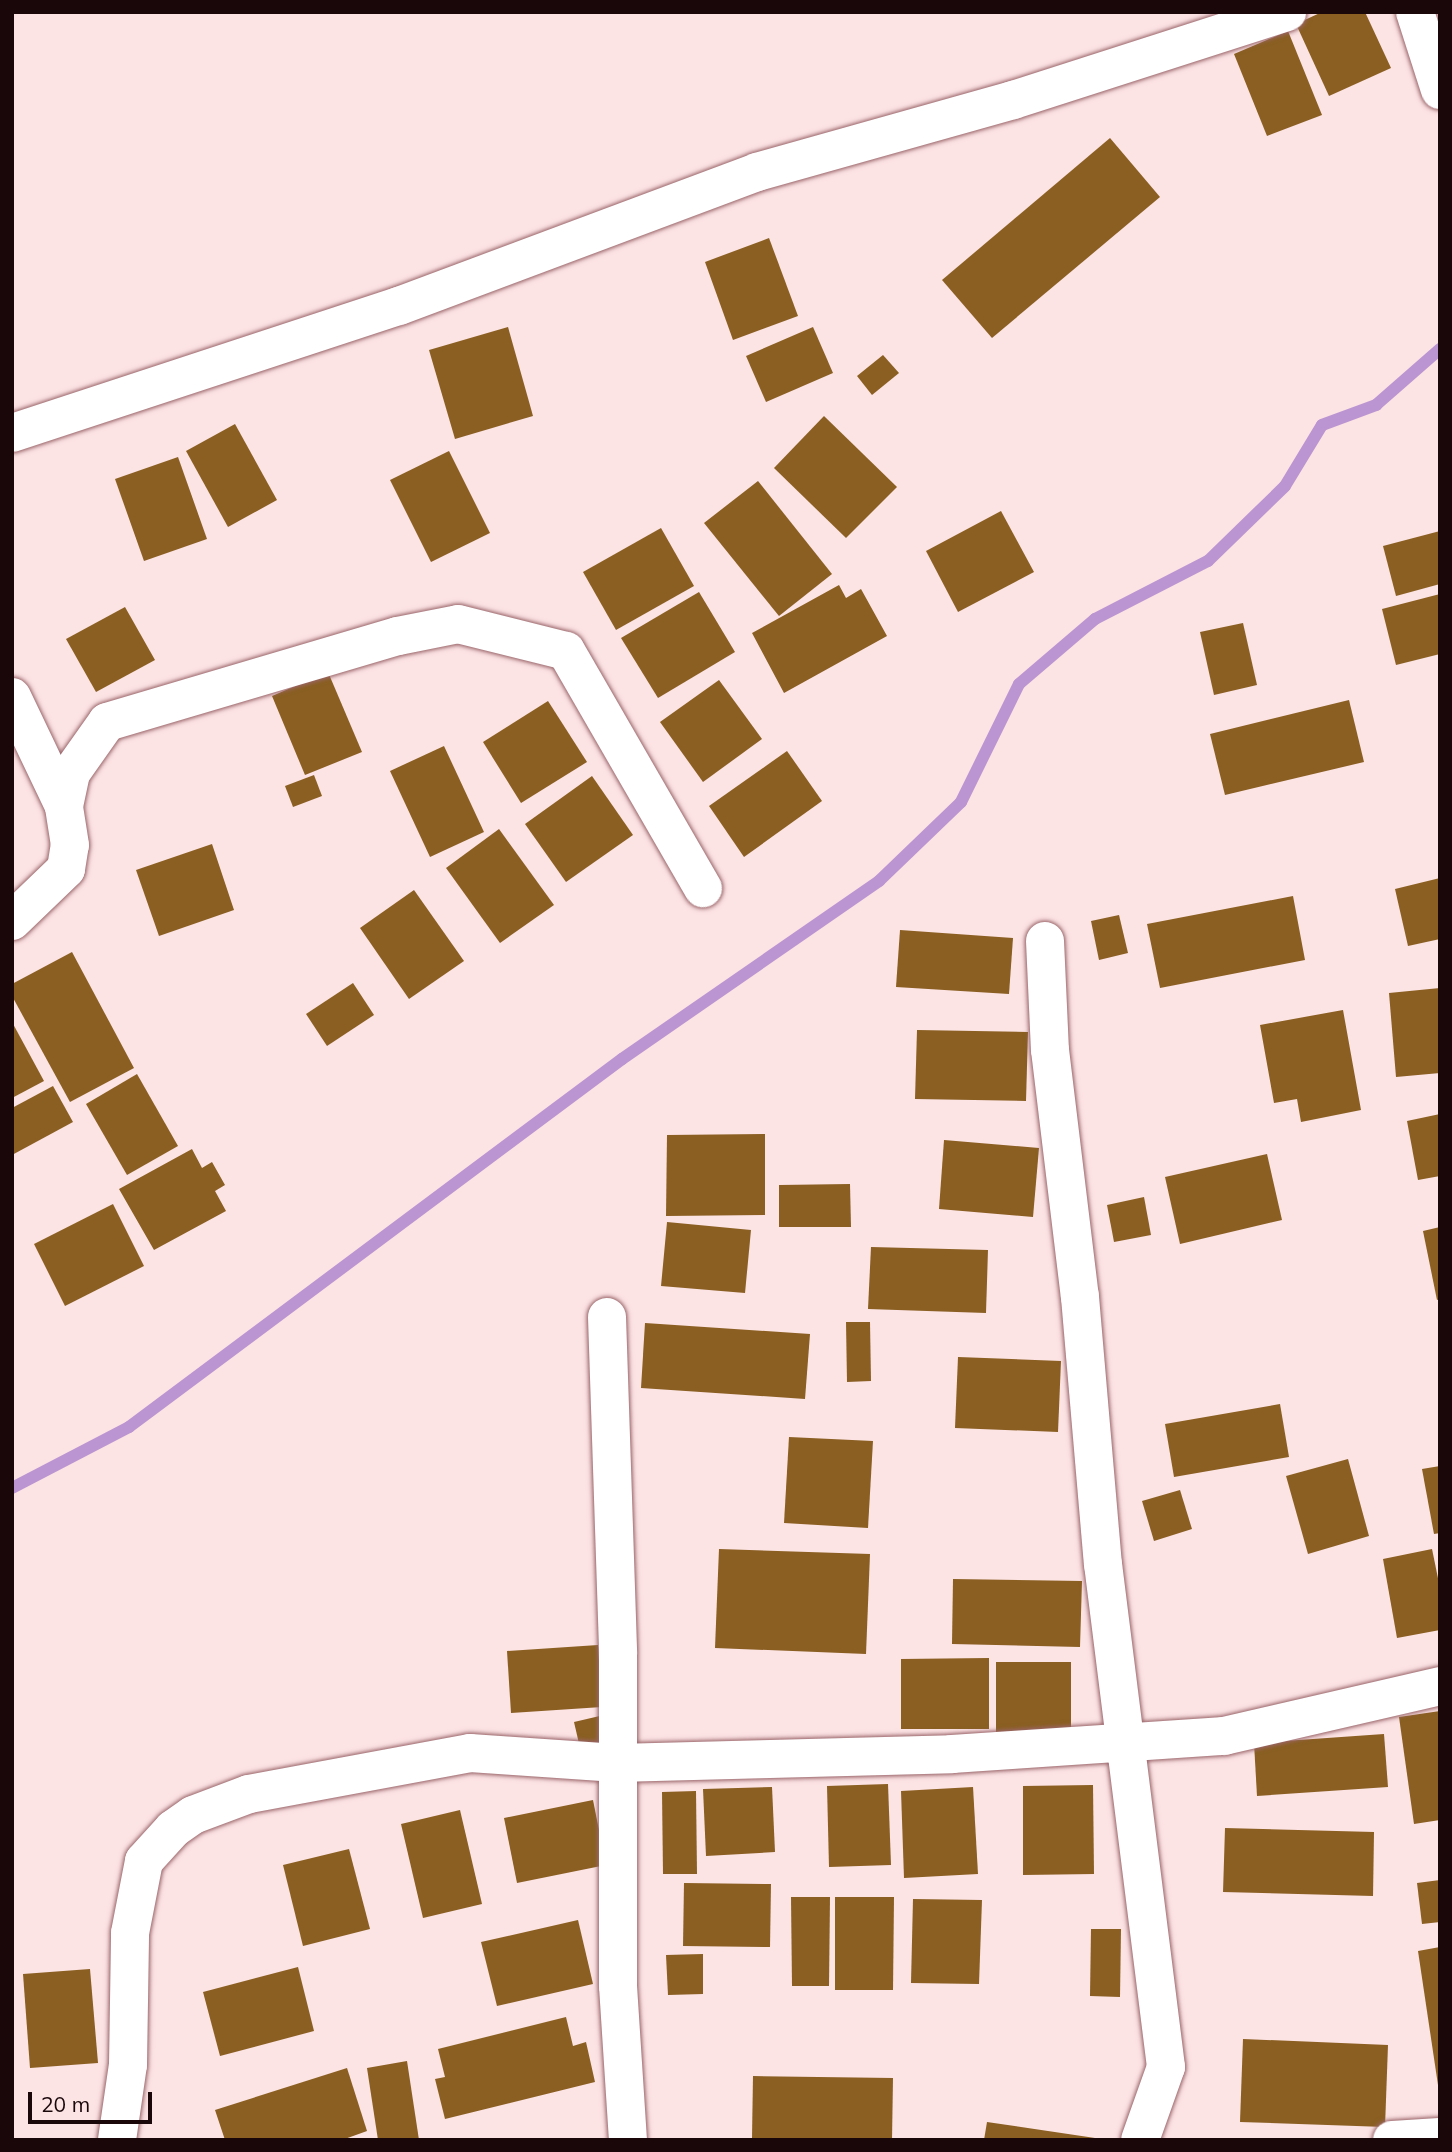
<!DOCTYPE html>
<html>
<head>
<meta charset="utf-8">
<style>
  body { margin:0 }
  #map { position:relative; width:1452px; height:2152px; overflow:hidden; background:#fce3e4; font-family:Mulish,sans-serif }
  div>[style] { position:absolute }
  .stream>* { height:12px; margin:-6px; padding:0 6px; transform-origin:6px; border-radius:6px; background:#bb95d1 }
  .building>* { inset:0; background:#8a5f21 }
  .roads { filter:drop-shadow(0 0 2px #9a656a) drop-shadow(0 0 2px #9a656a) }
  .minor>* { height:38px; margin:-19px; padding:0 19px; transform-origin:19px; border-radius:19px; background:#fff }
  span { translate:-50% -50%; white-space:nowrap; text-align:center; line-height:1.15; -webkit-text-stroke:6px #fce3e4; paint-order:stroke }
  .frame { position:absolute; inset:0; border:14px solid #1a070a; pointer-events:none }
  .scale { position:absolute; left:28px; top:2092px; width:124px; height:32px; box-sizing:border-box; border:4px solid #1a070a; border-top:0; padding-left:9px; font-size:21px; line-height:24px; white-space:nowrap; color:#1a070a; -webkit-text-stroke:5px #fce3e4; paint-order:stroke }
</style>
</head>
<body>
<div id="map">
  <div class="stream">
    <i style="left:12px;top:1488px;width:132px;rotate:-27.5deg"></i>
    <i style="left:129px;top:1427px;width:615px;rotate:-36.74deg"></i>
    <i style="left:622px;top:1059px;width:313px;rotate:-34.7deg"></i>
    <i style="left:879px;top:881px;width:114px;rotate:-43.9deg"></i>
    <i style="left:961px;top:802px;width:131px;rotate:-63.8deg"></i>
    <i style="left:1019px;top:684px;width:100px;rotate:-40.5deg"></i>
    <i style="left:1095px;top:619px;width:127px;rotate:-27.2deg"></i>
    <i style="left:1208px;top:561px;width:107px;rotate:-44.2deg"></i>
    <i style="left:1285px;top:486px;width:71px;rotate:-58.8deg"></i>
    <i style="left:1322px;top:425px;width:58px;rotate:-20.3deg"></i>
    <i style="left:1376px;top:405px;width:85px;rotate:-41.2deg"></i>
  </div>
  <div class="building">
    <i style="clip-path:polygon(1322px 12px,1365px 12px,1391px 68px,1329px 96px,1296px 24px)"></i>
    <i style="clip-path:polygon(1288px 31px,1322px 115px,1267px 136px,1234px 54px)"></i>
    <i style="clip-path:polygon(1110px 138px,1160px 197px,992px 338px,942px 280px)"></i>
    <i style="clip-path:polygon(769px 238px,798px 316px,733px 340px,705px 262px)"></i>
    <i style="clip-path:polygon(508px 327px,533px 416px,455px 439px,429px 350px)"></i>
    <i style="clip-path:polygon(813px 327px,833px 373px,766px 402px,746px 356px)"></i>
    <i style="clip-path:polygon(883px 355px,899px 373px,872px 395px,857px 376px)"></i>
    <i style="clip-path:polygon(824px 416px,897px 487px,846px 538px,774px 468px)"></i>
    <i style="clip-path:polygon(235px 424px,277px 500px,228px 527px,186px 451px)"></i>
    <i style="clip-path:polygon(449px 451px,490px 533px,431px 562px,390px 480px)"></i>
    <i style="clip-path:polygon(178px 457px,207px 539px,144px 561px,115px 479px)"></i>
    <i style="clip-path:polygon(758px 481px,832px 574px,779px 616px,704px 523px)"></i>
    <i style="clip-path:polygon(1001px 511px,1034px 572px,958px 612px,926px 551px)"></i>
    <i style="clip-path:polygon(661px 528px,694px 586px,616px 630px,583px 572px)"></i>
    <i style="clip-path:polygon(1440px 531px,1440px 584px,1396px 596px,1383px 546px)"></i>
    <i style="clip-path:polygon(839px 585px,846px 598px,861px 589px,887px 636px,784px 693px,752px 633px)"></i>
    <i style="clip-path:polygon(699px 592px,735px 652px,658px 698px,621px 638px)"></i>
    <i style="clip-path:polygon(1440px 594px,1440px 654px,1396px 665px,1382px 609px)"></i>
    <i style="clip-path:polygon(125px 607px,155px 660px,96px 692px,66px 639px)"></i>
    <i style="clip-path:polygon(1243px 623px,1257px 685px,1214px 695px,1200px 632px)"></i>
    <i style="clip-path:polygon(328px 672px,362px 752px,305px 775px,272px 696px)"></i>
    <i style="clip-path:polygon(719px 680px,762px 739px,703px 782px,660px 722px)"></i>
    <i style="clip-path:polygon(1349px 700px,1364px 762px,1225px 795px,1210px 734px)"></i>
    <i style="clip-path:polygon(548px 701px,587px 762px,521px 803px,483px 742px)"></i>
    <i style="clip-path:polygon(444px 746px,484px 832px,430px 857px,390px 771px)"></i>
    <i style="clip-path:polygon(787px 751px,822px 801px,744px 857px,709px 806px)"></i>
    <i style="clip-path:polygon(314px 775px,322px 796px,293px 807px,285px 786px)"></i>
    <i style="clip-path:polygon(592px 776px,633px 835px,566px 882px,525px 824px)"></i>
    <i style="clip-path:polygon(499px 829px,554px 905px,500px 943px,446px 868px)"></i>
    <i style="clip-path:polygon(212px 844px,234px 910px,159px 936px,136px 870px)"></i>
    <i style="clip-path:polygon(1440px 878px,1440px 939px,1408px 946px,1395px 889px)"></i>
    <i style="clip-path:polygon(414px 890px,464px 961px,409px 999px,360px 928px)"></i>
    <i style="clip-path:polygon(1293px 896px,1305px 960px,1160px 988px,1147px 924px)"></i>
    <i style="clip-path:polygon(1119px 915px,1128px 953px,1099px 960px,1091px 921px)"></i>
    <i style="clip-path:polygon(900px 930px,1013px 938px,1009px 994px,896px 987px)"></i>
    <i style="clip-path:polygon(72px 952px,134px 1068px,70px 1102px,12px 996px,12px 984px)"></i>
    <i style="clip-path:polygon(353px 983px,374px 1015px,327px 1046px,306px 1014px)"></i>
    <i style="clip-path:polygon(1440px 988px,1440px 1073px,1396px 1077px,1389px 993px)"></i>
    <i style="clip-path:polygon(1343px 1010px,1361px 1110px,1301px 1122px,1297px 1099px,1274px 1103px,1260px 1025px)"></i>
    <i style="clip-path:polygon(12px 1022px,44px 1081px,12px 1098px)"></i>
    <i style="clip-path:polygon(917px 1030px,1028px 1032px,1026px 1101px,915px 1099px)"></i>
    <i style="clip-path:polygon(137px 1074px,178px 1146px,127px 1175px,86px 1104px)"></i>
    <i style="clip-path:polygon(53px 1086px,73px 1122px,12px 1155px,12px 1108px)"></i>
    <i style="clip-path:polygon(1440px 1114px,1440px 1176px,1418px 1180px,1407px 1121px)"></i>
    <i style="clip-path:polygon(765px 1134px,765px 1215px,666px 1216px,667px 1135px)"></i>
    <i style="clip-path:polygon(944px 1140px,1039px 1148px,1033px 1217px,939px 1209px)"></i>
    <i style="clip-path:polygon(192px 1149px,202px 1168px,212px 1162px,225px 1185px,215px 1191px,226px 1211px,154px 1250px,119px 1189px)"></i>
    <i style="clip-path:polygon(1267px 1154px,1282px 1220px,1180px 1244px,1165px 1177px)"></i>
    <i style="clip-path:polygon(850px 1184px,851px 1227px,779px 1227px,779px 1185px)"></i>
    <i style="clip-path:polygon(1144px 1197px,1151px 1235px,1114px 1242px,1107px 1205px)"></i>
    <i style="clip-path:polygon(113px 1204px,144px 1266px,65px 1306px,34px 1244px)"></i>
    <i style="clip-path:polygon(667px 1222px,751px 1230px,745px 1293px,661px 1286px)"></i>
    <i style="clip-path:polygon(1440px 1227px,1440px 1299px,1437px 1300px,1423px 1231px)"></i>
    <i style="clip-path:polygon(871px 1247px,988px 1250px,986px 1313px,868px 1309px)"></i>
    <i style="clip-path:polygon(846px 1322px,870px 1322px,871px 1381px,847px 1382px)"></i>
    <i style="clip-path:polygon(645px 1323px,810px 1334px,805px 1399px,641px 1388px)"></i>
    <i style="clip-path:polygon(958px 1357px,1061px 1361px,1058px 1432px,955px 1428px)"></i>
    <i style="clip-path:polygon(1280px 1404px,1289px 1457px,1174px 1477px,1165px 1424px)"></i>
    <i style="clip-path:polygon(789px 1437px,873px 1441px,868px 1528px,784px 1523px)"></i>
    <i style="clip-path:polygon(1348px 1459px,1369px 1536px,1308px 1554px,1286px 1476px)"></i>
    <i style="clip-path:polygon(1440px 1466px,1440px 1533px,1434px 1534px,1422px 1469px)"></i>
    <i style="clip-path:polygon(1180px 1490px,1192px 1529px,1154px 1541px,1142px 1501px)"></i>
    <i style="clip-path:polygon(719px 1549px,870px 1554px,866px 1654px,715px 1648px)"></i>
    <i style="clip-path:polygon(1432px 1549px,1440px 1588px,1440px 1630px,1397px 1638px,1383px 1559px)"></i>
    <i style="clip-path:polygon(953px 1579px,1082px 1581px,1080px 1647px,952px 1644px)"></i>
    <i style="clip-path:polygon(598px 1645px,602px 1707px,511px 1713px,507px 1651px)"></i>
    <i style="clip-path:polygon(989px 1658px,989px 1729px,901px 1729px,901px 1659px)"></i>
    <i style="clip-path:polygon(996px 1662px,1071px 1662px,1071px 1737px,996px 1737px)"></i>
    <i style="clip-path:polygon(1440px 1711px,1440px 1820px,1414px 1824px,1399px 1717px)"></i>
    <i style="clip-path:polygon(604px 1715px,610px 1740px,580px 1748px,574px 1722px)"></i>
    <i style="clip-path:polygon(1384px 1734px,1388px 1787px,1257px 1796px,1254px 1743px)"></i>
    <i style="clip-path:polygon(888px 1784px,891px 1865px,829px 1867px,827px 1786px)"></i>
    <i style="clip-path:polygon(1093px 1785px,1094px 1874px,1023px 1875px,1023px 1786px)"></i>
    <i style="clip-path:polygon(772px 1787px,775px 1852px,706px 1856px,703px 1789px)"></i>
    <i style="clip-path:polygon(973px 1787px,978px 1874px,904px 1878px,901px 1791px)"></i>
    <i style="clip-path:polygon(696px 1791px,697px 1874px,663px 1874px,662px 1792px)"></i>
    <i style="clip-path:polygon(593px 1800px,606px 1865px,517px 1883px,504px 1818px)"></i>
    <i style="clip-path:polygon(460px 1810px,482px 1904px,423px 1918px,401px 1824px)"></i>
    <i style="clip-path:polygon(1225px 1828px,1374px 1832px,1373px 1896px,1223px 1892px)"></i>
    <i style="clip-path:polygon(349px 1849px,370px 1929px,303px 1946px,283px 1865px)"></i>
    <i style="clip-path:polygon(1440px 1880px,1440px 1922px,1422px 1924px,1417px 1883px)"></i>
    <i style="clip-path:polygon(684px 1883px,771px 1884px,770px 1947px,683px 1946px)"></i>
    <i style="clip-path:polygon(791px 1897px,830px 1897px,829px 1986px,792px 1986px)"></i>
    <i style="clip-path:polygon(835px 1897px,894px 1897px,893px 1990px,835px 1990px)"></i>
    <i style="clip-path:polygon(913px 1899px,982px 1900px,979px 1984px,911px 1983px)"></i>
    <i style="clip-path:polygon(578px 1920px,593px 1984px,497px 2006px,481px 1942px)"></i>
    <i style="clip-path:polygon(1091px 1929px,1121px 1929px,1120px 1997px,1090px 1996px)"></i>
    <i style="clip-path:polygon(1440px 1947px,1440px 2085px,1438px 2085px,1418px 1951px)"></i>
    <i style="clip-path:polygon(703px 1954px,703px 1994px,668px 1995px,666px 1955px)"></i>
    <i style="clip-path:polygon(298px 1967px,314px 2031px,220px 2056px,203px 1992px)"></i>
    <i style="clip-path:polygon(90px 1969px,98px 2063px,30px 2068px,23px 1974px)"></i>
    <i style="clip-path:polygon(566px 2017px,573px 2046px,586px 2042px,595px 2082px,445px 2119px,435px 2079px,445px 2077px,438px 2049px)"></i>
    <i style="clip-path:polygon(1243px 2039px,1388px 2045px,1385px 2127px,1240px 2122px)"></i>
    <i style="clip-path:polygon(407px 2061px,419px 2140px,378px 2140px,367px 2068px)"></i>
    <i style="clip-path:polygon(347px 2068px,367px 2131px,342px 2140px,225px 2140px,215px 2110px)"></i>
    <i style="clip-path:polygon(753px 2076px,893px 2078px,892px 2140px,752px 2138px)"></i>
    <i style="clip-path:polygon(987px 2122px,1095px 2138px,1095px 2140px,984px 2140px)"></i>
  </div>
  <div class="roads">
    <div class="minor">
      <i style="left:1415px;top:12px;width:82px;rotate:72.2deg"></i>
      <i style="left:12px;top:433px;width:407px;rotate:-18.2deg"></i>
      <i style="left:399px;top:306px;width:382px;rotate:-20.5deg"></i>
      <i style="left:757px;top:172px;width:266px;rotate:-15.7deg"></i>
      <i style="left:1013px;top:100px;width:288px;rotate:-17.8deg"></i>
      <i style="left:12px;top:697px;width:121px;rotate:64.5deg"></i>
      <i style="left:12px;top:921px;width:75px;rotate:-43.9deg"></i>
      <i style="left:66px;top:869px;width:24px;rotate:-81deg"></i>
      <i style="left:70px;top:845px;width:39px;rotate:-99deg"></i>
      <i style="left:64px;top:806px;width:34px;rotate:-78deg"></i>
      <i style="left:71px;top:773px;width:62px;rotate:-54.8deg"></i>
      <i style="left:107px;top:722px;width:303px;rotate:-16.5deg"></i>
      <i style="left:398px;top:636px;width:61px;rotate:-11.3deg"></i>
      <i style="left:458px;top:624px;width:111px;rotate:14deg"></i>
      <i style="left:566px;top:651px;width:274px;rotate:60deg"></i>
      <i style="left:1045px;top:941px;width:109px;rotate:87.4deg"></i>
      <i style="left:1050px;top:1050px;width:249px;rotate:83.1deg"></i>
      <i style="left:1080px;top:1297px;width:268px;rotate:85.1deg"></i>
      <i style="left:1103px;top:1564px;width:507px;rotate:82.86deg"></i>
      <i style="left:1166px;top:2067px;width:77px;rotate:109.6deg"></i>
      <i style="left:607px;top:1317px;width:337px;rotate:88.1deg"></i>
      <i style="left:618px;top:1654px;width:332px;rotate:90deg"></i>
      <i style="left:618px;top:1986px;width:154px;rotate:86.3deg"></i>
      <i style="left:117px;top:2140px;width:76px;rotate:-81.7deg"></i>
      <i style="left:128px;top:2065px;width:132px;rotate:-89.1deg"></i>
      <i style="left:130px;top:1933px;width:73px;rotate:-79deg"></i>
      <i style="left:144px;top:1861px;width:43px;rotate:-47.8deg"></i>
      <i style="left:173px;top:1829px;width:24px;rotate:-35deg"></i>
      <i style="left:193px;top:1815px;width:60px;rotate:-20.6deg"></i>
      <i style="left:249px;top:1794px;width:225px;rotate:-10.5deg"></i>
      <i style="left:470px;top:1753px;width:147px;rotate:3.9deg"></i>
      <i style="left:617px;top:1763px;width:335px;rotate:-1.5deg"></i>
      <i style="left:952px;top:1754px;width:273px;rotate:-3.8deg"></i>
      <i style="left:1224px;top:1736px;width:222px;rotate:-13deg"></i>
      <i style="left:1392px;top:2140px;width:48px;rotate:-3.6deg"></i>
    </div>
  </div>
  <div class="frame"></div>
  <div class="scale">20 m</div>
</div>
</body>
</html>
